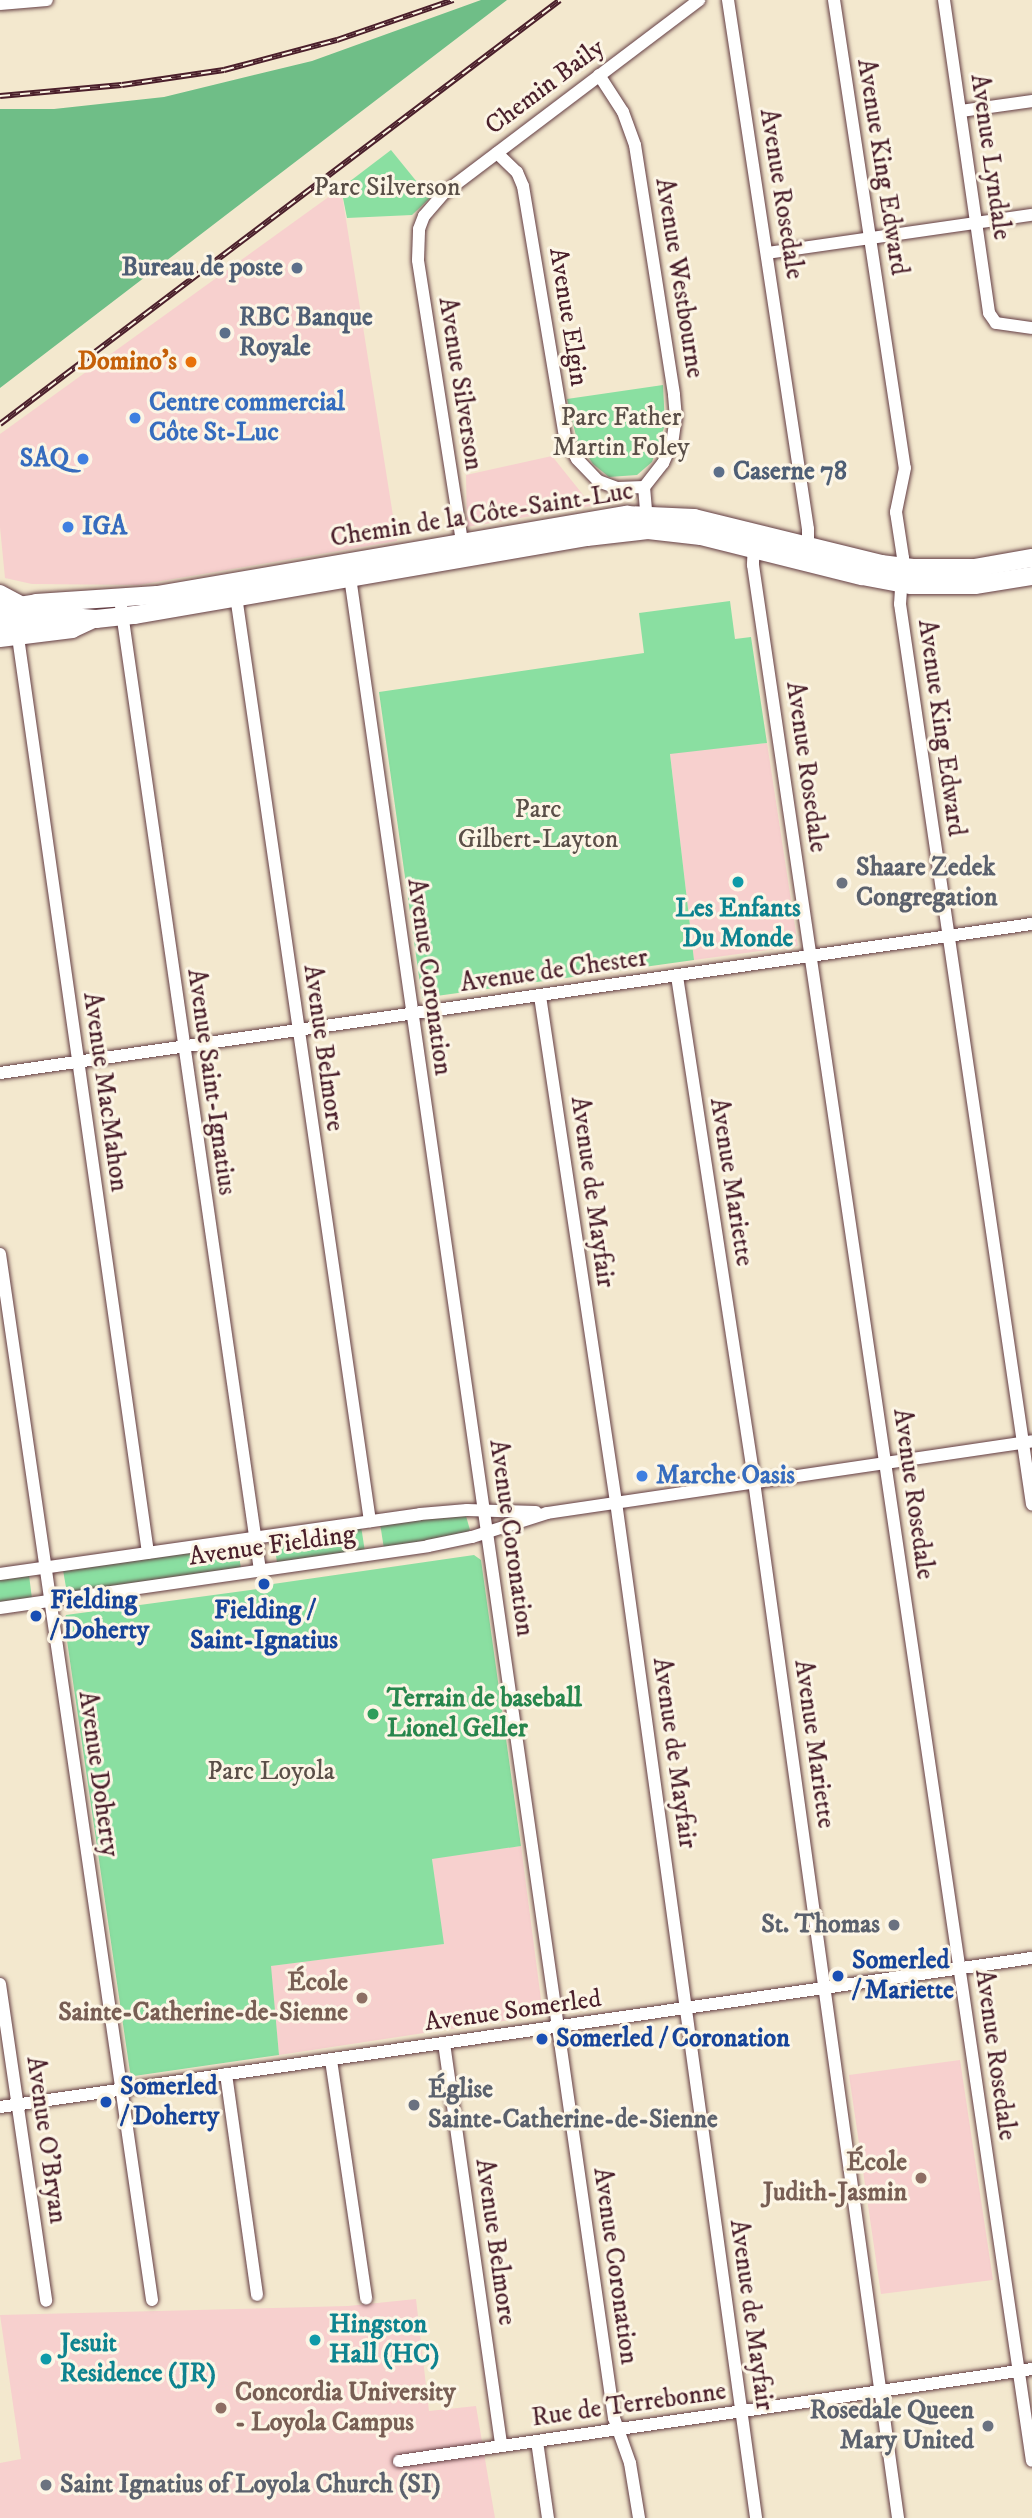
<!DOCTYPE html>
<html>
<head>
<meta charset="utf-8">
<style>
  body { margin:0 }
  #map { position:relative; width:1032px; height:2518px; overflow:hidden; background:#f3e8ce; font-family:"IM FELL DW Pica",serif }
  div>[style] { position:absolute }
  .built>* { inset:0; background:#f7d0ce }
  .green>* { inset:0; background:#8adfa1 }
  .forest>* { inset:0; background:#6fbe87 }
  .roads { filter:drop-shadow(0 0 2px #633d43) drop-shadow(0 0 2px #633d43) }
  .minor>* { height:12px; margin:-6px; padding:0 6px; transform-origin:6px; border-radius:6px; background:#fff }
  .tertiary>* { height:16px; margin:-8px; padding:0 8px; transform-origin:8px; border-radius:8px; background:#fff }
  .secondary>* { height:18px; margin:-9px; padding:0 9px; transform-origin:9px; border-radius:9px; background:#fff }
  .rail>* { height:6px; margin-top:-3px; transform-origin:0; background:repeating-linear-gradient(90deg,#fcf5e5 0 10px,#4a1f2b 0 20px); box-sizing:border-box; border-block:2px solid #4a1f2b }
  .dots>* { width:19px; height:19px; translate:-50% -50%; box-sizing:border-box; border:4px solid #fcf5e5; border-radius:50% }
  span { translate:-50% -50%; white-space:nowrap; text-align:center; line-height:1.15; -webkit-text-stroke:6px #fcf5e5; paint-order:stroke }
  .street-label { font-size:26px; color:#4a1f2b }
  .park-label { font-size:26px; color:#5a4f48 }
  .service-label { font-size:26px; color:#4e5e75; font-weight:700 }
  .right { translate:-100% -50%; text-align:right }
  .left { translate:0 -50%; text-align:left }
  .food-label { font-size:26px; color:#c56008; font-weight:700 }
  .shop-label { font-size:26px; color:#366cbe; font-weight:700 }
  .worship-label { font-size:26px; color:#5b616d; font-weight:700 }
  .culture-label { font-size:26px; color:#0d838f; font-weight:700 }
  .transit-label { font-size:26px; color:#164399; font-weight:700 }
  .leisure-label { font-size:26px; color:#27864d; font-weight:700 }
  .education-label { font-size:26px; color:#785e54; font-weight:700 }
</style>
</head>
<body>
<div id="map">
  <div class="built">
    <i style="clip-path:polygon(341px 188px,397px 541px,138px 585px,32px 584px,5px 578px,0 527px,0 434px)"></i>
    <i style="clip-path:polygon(552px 456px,592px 506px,467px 527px,466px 475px)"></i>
    <i style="clip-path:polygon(767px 743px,798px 946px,694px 960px,670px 753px)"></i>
    <i style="clip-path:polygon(521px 1846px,543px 2015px,279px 2055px,270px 1966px,443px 1944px,432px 1858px)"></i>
    <i style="clip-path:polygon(960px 2060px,993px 2280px,881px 2294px,849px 2075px)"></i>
    <i style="clip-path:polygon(416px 2299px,429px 2411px,476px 2406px,495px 2518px,0 2518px,0 2463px,21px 2459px,0 2315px,348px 2306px)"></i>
  </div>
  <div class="green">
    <i style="clip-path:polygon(391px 150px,430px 198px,412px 215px,347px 218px,341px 188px)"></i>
    <i style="clip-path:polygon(663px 385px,665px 425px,652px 462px,637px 475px,609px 477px,593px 464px,577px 440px,567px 399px)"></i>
    <i style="clip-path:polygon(730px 601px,735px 639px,751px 637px,767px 743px,670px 754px,694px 960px,422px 998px,379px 692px,644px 653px,639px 613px)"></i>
    <i style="clip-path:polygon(466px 1516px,470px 1530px,467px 1532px,384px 1549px,380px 1523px)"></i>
    <i style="clip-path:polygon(361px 1526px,365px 1552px,277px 1563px,274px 1540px)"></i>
    <i style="clip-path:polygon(237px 1545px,241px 1568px,67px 1593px,63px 1570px)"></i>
    <i style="clip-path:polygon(474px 1555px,481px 1560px,521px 1846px,432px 1859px,444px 1944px,271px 1966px,279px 2055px,134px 2076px,130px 2072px,106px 1908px,64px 1620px,66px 1615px,266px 1588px,266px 1585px)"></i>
    <i style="clip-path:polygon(29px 1575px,32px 1599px,0 1604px,0 1578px)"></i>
  </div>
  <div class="forest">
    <i style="clip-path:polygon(481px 0,507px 0,0 388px,0 109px,54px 109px,164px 97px,312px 61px)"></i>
  </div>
  <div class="roads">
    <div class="minor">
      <i style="left:728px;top:0;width:535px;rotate:81.4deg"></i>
      <i style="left:808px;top:529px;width:25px;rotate:90deg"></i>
      <i style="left:834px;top:0;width:473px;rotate:81.4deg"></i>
      <i style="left:905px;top:468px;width:45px;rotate:101.6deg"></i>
      <i style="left:896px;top:512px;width:47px;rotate:81.3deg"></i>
      <i style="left:903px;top:558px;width:46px;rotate:93.7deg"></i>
      <i style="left:900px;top:604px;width:910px;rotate:81.66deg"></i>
      <i style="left:944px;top:0;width:316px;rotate:81.8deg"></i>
      <i style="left:989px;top:313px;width:12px;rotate:55deg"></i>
      <i style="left:996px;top:323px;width:36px;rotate:8deg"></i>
      <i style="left:0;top:4px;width:47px;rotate:-4.9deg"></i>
      <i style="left:599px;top:75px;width:44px;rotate:57deg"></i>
      <i style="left:623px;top:112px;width:35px;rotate:70deg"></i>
      <i style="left:635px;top:145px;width:253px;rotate:81.1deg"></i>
      <i style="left:674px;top:395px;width:21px;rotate:85deg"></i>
      <i style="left:676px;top:416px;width:27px;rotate:98deg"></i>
      <i style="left:672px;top:443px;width:22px;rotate:114deg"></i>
      <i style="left:663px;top:463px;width:31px;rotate:128deg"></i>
      <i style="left:644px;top:487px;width:36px;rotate:85deg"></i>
      <i style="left:961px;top:111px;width:72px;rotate:-8deg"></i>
      <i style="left:497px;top:153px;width:28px;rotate:44deg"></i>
      <i style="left:517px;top:172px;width:15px;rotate:67deg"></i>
      <i style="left:523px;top:186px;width:255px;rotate:80.5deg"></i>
      <i style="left:565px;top:438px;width:24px;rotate:60deg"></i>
      <i style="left:577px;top:459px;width:30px;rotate:46deg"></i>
      <i style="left:598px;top:481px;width:20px;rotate:20deg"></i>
      <i style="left:617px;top:488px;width:27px;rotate:-2deg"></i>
      <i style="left:767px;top:253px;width:268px;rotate:-8.2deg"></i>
      <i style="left:754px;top:544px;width:21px;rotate:93deg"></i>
      <i style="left:753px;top:565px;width:1916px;rotate:81.63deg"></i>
      <i style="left:463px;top:548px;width:291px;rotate:-98.9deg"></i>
      <i style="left:418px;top:260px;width:31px;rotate:-88deg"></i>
      <i style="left:419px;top:229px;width:14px;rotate:-69deg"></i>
      <i style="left:424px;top:216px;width:30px;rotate:-49deg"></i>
      <i style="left:444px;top:193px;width:320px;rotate:-37.1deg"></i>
      <i style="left:349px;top:570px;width:1867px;rotate:81.84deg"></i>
      <i style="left:614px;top:2418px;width:48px;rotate:70.4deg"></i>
      <i style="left:630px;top:2463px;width:56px;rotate:80.7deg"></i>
      <i style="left:235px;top:589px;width:942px;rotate:81.76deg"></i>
      <i style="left:120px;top:599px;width:981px;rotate:81.8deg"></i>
      <i style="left:18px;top:637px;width:925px;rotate:81.92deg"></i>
      <i style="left:677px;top:976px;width:497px;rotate:81.3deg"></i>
      <i style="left:752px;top:1467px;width:1061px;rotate:82.09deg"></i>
      <i style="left:540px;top:996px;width:512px;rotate:81.46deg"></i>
      <i style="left:616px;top:1502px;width:1026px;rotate:82.15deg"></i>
      <i style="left:0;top:1073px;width:1043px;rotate:-8.22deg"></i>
      <i style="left:0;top:1254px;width:1057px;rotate:81.73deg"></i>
      <i style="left:0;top:1574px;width:424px;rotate:-8.1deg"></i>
      <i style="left:420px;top:1514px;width:47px;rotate:-4.9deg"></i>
      <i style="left:467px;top:1510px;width:69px;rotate:1.7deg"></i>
      <i style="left:0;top:1608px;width:432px;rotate:-8.2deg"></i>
      <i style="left:428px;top:1546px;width:45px;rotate:-11.6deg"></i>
      <i style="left:472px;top:1537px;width:79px;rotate:-17.7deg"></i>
      <i style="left:547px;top:1513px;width:490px;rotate:-8.4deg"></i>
      <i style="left:0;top:1984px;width:320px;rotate:81.7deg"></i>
      <i style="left:444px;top:2043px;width:407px;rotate:81.9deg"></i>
      <i style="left:331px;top:2060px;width:241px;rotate:81.6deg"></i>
      <i style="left:226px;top:2074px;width:223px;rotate:82deg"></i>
      <i style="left:0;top:2107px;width:1043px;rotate:-8.22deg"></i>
      <i style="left:537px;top:2441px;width:78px;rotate:81.9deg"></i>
      <i style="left:399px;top:2461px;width:640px;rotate:-8.27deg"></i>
    </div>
    <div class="tertiary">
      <i style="left:0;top:593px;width:24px;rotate:28deg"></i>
      <i style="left:0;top:639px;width:73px;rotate:-7.1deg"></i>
      <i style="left:72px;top:630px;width:26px;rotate:-25deg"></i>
    </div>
    <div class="secondary">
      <i style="left:0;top:609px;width:36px;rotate:-9deg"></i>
      <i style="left:36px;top:603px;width:121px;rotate:-3.8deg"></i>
      <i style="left:157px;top:595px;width:477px;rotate:-9.7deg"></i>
      <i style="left:627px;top:515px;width:67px;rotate:2.6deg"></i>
      <i style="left:694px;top:518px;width:193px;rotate:13.8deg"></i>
      <i style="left:881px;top:564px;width:32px;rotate:7deg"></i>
      <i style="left:913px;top:568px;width:61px"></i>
      <i style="left:974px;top:568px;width:59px;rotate:-9.8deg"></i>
      <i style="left:0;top:623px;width:56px;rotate:-7.1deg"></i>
      <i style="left:56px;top:616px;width:40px;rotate:4.3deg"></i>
      <i style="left:96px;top:619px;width:39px;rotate:-6deg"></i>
      <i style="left:135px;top:615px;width:459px;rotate:-9.8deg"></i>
      <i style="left:587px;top:537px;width:61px;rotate:-6.5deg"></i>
      <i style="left:648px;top:530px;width:53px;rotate:6.5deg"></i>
      <i style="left:701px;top:536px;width:166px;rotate:14deg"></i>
      <i style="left:862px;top:576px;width:50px;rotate:10.4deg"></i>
      <i style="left:911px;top:585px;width:64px"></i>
      <i style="left:975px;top:585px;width:58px;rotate:-9deg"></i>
    </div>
  </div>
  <div class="rail">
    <i style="left:0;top:96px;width:122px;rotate:-5.2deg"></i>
    <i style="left:122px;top:85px;width:103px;rotate:-8.4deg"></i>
    <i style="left:224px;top:70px;width:117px;rotate:-14.9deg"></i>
    <i style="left:337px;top:40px;width:123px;rotate:-19deg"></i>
    <i style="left:0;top:424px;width:702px;rotate:-37.13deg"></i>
  </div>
  <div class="dots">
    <i style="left:297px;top:268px;background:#5c6f8a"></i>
    <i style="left:225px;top:333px;background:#5c6f8a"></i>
    <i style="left:191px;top:362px;background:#e8710a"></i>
    <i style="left:135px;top:418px;background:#3f7fe0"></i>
    <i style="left:83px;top:459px;background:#3f7fe0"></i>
    <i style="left:719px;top:472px;background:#5c6f8a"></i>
    <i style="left:68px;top:527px;background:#3f7fe0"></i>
    <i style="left:738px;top:882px;background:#0f9aa8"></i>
    <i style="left:842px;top:883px;background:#6b7280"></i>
    <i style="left:642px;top:1476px;background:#3f7fe0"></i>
    <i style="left:264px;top:1584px;background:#1a4fb4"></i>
    <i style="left:36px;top:1616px;background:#1a4fb4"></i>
    <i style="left:373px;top:1714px;background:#2e9e5b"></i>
    <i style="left:894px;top:1925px;background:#6b7280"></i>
    <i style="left:838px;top:1976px;background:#1a4fb4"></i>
    <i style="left:362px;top:1998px;background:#8d6e63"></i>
    <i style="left:542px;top:2039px;background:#1a4fb4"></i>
    <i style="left:106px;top:2102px;background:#1a4fb4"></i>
    <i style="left:414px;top:2105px;background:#6b7280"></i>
    <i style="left:921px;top:2178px;background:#8d6e63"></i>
    <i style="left:315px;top:2340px;background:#0f9aa8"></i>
    <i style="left:46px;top:2359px;background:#0f9aa8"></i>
    <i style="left:221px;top:2408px;background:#8d6e63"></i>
    <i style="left:988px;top:2426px;background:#6b7280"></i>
    <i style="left:46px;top:2485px;background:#6b7280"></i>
  </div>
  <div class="street-label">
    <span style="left:545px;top:87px;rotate:-37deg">Chemin Baily</span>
    <span style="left:990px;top:157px;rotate:82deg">Avenue Lyndale</span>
    <span style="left:882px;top:167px;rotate:81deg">Avenue King Edward</span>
    <span style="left:781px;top:194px;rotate:81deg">Avenue Rosedale</span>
    <span style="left:679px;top:278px;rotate:81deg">Avenue Westbourne</span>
    <span style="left:568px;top:317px;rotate:81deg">Avenue Elgin</span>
    <span style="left:460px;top:384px;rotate:81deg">Avenue Silverson</span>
    <span style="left:482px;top:515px;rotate:-9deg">Chemin de la Côte-Saint-Luc</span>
    <span style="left:941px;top:728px;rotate:82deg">Avenue King Edward</span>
    <span style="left:806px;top:767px;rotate:82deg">Avenue Rosedale</span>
    <span style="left:554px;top:971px;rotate:-8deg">Avenue de Chester</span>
    <span style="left:429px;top:977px;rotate:82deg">Avenue Coronation</span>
    <span style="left:323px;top:1048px;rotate:82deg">Avenue Belmore</span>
    <span style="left:211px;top:1082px;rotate:82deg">Avenue Saint-Ignatius</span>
    <span style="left:105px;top:1092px;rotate:82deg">Avenue MacMahon</span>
    <span style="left:731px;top:1182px;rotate:81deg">Avenue Mariette</span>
    <span style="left:592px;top:1192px;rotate:82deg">Avenue de Mayfair</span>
    <span style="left:913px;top:1494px;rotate:82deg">Avenue Rosedale</span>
    <span style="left:511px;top:1538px;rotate:82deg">Avenue Coronation</span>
    <span style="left:272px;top:1546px;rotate:-8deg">Avenue Fielding</span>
    <span style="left:814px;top:1744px;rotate:82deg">Avenue Mariette</span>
    <span style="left:674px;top:1753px;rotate:82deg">Avenue de Mayfair</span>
    <span style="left:98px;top:1774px;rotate:82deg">Avenue Doherty</span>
    <span style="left:513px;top:2011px;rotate:-8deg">Avenue Somerled</span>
    <span style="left:995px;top:2055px;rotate:82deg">Avenue Rosedale</span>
    <span style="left:46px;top:2140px;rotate:82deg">Avenue O'Bryan</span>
    <span style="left:495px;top:2242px;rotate:82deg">Avenue Belmore</span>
    <span style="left:615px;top:2266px;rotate:82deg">Avenue Coronation</span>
    <span style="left:751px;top:2315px;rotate:82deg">Avenue de Mayfair</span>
    <span style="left:629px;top:2405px;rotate:-8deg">Rue de Terrebonne</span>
  </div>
  <div class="park-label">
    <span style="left:387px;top:188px">Parc Silverson</span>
    <span style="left:621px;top:433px">Parc Father<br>Martin Foley</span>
    <span style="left:538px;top:825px">Parc<br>Gilbert-Layton</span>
    <span style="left:271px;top:1772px">Parc Loyola</span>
  </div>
  <div class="service-label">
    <span class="right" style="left:283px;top:268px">Bureau de poste</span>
    <span class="left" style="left:239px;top:333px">RBC Banque<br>Royale</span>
    <span class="left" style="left:733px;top:472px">Caserne 78</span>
  </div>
  <div class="food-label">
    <span class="right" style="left:177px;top:362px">Domino's</span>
  </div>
  <div class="shop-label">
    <span class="left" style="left:149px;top:418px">Centre commercial<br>Côte St-Luc</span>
    <span class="right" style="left:69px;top:459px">SAQ</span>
    <span class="left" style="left:82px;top:527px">IGA</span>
    <span class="left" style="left:656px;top:1476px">Marche Oasis</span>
  </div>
  <div class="worship-label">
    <span class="left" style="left:856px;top:883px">Shaare Zedek<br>Congregation</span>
    <span class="right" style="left:880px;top:1925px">St. Thomas</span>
    <span class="left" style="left:428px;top:2105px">Église<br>Sainte-Catherine-de-Sienne</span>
    <span class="right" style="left:974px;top:2426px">Rosedale Queen<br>Mary United</span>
    <span class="left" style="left:60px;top:2485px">Saint Ignatius of Loyola Church (SI)</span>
  </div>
  <div class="culture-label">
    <span style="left:738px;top:924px">Les Enfants<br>Du Monde</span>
    <span class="left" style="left:329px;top:2340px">Hingston<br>Hall (HC)</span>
    <span class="left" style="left:60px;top:2359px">Jesuit<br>Residence (JR)</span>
  </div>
  <div class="transit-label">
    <span class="left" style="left:50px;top:1616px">Fielding<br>/ Doherty</span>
    <span style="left:264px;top:1626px">Fielding /<br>Saint-Ignatius</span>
    <span class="left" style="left:852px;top:1976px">Somerled<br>/ Mariette</span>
    <span class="left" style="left:556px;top:2039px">Somerled / Coronation</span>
    <span class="left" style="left:120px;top:2102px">Somerled<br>/ Doherty</span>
  </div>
  <div class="leisure-label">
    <span class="left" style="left:387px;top:1714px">Terrain de baseball<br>Lionel Geller</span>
  </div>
  <div class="education-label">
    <span class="right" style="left:348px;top:1998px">École<br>Sainte-Catherine-de-Sienne</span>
    <span class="right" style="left:907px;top:2178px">École<br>Judith-Jasmin</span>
    <span class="left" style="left:235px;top:2408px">Concordia University<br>- Loyola Campus</span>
  </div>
</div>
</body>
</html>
